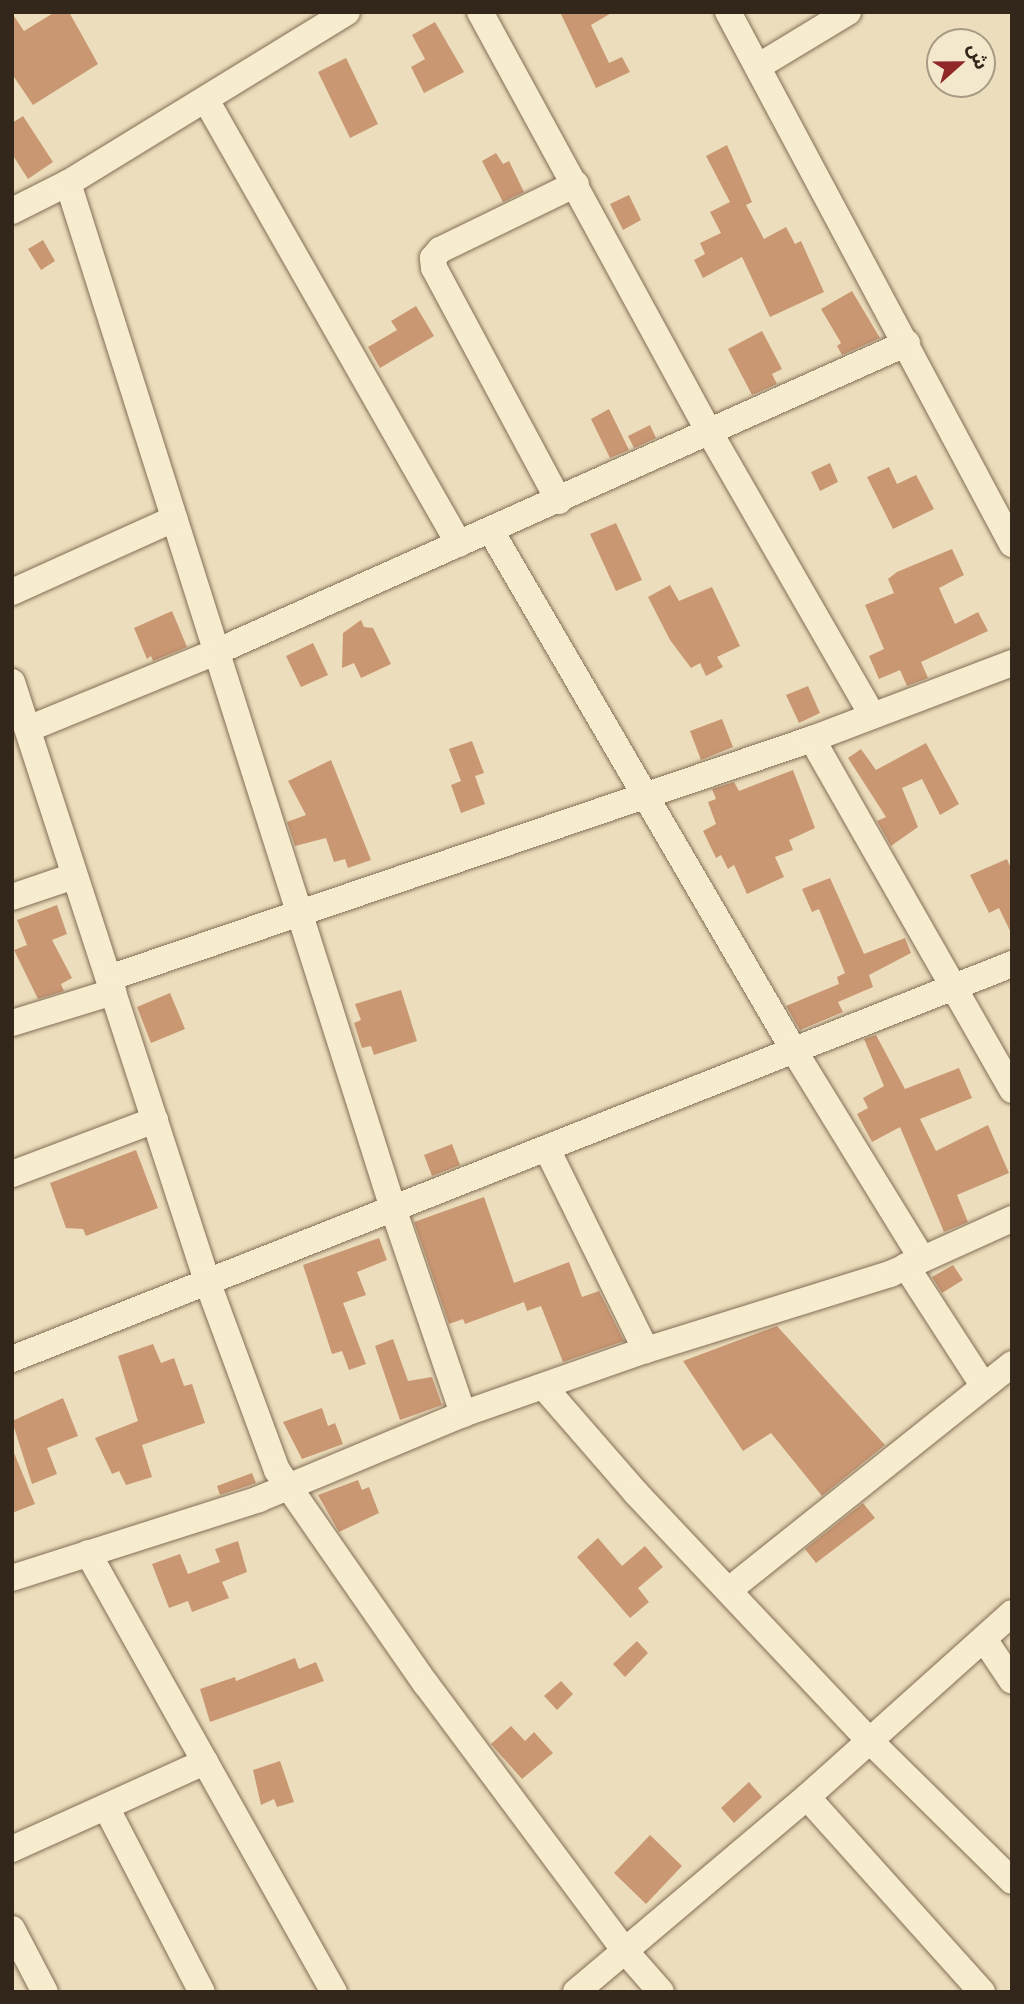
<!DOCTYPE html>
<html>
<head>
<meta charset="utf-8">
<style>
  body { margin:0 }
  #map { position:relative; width:1024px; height:2004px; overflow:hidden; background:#ecdebc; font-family:"IBM Plex Serif","Noto Sans Arabic",serif }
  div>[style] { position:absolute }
  .building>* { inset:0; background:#ca9773 }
  .roads { filter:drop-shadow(0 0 2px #846e56) drop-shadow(0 0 2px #846e56) }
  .street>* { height:26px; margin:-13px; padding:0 13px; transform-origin:13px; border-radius:13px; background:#f8eccf }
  span { translate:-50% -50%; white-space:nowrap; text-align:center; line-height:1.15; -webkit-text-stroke:7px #f4e8cc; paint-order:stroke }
  .frame { position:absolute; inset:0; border:14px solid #33271b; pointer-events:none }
  .north { position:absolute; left:926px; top:28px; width:70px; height:70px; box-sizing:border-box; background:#f4e8cc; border:2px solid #a79b85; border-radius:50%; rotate:69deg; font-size:19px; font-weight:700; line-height:28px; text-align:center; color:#33271b }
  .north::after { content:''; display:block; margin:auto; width:24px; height:32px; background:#912828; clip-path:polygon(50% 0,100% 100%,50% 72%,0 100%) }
</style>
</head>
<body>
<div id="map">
  <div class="building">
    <i style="clip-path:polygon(55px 12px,69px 12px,98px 64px,33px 105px,12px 74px,12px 13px,24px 31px)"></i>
    <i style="clip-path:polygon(560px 12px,613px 12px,591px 25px,609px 63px,622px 57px,630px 72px,596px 88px)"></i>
    <i style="clip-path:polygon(435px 22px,464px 72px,424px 93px,411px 67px,425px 59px,412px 35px)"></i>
    <i style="clip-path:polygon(346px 58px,378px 124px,350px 138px,318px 72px)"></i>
    <i style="clip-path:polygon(23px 116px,53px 162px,28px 179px,12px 154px,12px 123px)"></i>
    <i style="clip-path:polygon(727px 145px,752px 202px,746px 205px,764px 239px,786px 227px,795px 244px,801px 241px,824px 292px,770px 317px,742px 257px,703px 278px,694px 260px,705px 254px,700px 243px,721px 233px,710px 212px,730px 202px,706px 156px)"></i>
    <i style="clip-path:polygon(496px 153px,503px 164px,509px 161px,524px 192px,503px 202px,482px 161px)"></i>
    <i style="clip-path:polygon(629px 195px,641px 220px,623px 230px,610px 204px)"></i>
    <i style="clip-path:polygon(43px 240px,55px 261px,41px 270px,28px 249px)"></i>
    <i style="clip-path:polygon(852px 291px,880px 338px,842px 355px,837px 346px,841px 343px,821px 309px)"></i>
    <i style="clip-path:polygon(416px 306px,434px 336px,380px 368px,368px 347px,397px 330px,391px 321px)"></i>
    <i style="clip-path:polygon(762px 331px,782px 369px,772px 374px,777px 384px,752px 395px,728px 349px)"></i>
    <i style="clip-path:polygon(609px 409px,629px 450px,610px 458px,591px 419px)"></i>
    <i style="clip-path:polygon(650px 425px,656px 438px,634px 448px,628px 436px)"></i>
    <i style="clip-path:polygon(830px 463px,838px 482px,820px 491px,811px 472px)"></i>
    <i style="clip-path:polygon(889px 467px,897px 484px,916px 475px,934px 509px,893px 529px,867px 477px)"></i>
    <i style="clip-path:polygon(616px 523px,642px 580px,616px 591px,590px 534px)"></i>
    <i style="clip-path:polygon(952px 549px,964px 575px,939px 588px,955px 624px,978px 612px,988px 631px,921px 662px,928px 678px,907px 686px,900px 670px,879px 679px,869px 656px,884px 649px,865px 605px,894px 593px,888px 579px,897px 572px)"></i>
    <i style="clip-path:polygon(670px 585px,679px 601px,712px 587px,740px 646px,717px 657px,723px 667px,706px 676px,700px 663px,691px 668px,670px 640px,648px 597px)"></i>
    <i style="clip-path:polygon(172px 611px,187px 647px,153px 661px,151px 656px,147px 659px,134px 628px)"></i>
    <i style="clip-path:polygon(361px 620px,364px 627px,373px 628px,391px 664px,361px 678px,354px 663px,342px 668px,343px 633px)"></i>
    <i style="clip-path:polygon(313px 643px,328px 675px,301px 687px,286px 656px)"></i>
    <i style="clip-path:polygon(808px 686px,820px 713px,799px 723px,786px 695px)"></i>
    <i style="clip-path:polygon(722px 719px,733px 747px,701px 760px,690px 731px)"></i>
    <i style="clip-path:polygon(472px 741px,484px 773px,475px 776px,485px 804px,461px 813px,451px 785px,461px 781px,449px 749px)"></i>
    <i style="clip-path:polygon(926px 743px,959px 804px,940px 815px,922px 779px,902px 788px,918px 827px,891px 846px,877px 821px,886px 817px,848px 758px,861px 749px,876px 770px)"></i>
    <i style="clip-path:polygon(331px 760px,371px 860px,348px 868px,345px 859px,334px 862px,326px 838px,295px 846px,287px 822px,306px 815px,288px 781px)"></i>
    <i style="clip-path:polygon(793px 770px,815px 828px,789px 840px,793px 850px,775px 857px,784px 877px,747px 894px,734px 865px,728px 869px,721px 855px,716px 858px,703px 831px,716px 824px,708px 802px,716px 799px,712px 789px,734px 782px,739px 791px)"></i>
    <i style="clip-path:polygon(1007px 859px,1012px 871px,1012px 935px,999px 908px,989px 913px,970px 875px)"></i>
    <i style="clip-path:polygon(830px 878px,864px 954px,905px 938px,911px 953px,869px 975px,873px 987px,838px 1002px,843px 1012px,800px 1030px,786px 1006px,839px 984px,837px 977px,845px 973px,819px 909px,812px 912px,802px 889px)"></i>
    <i style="clip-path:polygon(57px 905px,67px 934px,52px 940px,72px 978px,61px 984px,64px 991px,38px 999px,14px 950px,27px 945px,17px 920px)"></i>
    <i style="clip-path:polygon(401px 990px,417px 1041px,374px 1055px,371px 1046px,362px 1048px,354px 1023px,361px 1020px,355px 1004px)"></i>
    <i style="clip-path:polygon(170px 993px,185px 1029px,151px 1043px,137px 1007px)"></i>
    <i style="clip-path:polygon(876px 1035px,905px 1089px,959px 1068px,972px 1098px,920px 1119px,936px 1151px,988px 1125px,1009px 1173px,957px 1195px,968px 1222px,944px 1232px,900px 1127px,872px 1142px,857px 1114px,868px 1108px,863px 1098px,884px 1086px,864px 1039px)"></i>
    <i style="clip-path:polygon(452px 1144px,460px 1165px,432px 1176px,424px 1155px)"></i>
    <i style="clip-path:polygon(136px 1150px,158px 1208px,86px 1236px,83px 1229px,66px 1228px,50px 1183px)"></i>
    <i style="clip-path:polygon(484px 1197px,514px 1283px,569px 1262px,582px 1297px,599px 1291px,624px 1341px,563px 1362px,541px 1306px,527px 1311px,524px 1302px,465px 1324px,463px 1319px,449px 1324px,414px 1222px)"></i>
    <i style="clip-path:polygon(379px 1238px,387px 1260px,357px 1272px,366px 1295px,343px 1303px,366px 1364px,349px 1370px,342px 1351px,332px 1354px,303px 1265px)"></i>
    <i style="clip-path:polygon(953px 1265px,963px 1280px,942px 1293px,932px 1277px)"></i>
    <i style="clip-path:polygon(777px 1326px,885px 1445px,822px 1496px,771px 1433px,743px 1451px,683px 1361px)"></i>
    <i style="clip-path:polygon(393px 1339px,408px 1381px,432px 1377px,442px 1405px,400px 1420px,375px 1346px)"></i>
    <i style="clip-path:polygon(153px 1344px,161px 1363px,174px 1358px,184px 1386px,192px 1384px,205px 1423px,142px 1445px,152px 1477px,126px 1485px,119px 1471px,112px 1474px,95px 1438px,138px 1421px,118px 1356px)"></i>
    <i style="clip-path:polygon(63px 1398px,78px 1436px,47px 1448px,57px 1474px,32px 1484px,12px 1421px)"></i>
    <i style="clip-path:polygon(322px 1408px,328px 1426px,335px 1423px,343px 1444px,302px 1459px,283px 1422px)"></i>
    <i style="clip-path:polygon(12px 1448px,35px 1504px,12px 1513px)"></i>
    <i style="clip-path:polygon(252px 1473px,256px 1483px,220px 1495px,217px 1486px)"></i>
    <i style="clip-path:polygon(358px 1480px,362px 1490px,369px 1487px,379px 1513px,339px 1532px,318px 1495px)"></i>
    <i style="clip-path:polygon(863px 1503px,875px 1518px,816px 1563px,805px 1549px)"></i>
    <i style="clip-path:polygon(598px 1538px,622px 1566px,645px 1546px,663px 1567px,638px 1588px,649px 1602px,630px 1618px,577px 1557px)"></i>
    <i style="clip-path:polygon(238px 1541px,247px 1572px,222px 1582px,229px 1598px,192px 1612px,188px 1601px,169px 1608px,152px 1564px,180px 1554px,188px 1574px,220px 1562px,215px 1549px)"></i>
    <i style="clip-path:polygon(637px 1641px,648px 1653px,625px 1677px,613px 1664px)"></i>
    <i style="clip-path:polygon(295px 1658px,299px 1669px,316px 1662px,324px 1681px,210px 1722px,200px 1689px,235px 1677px,236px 1681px)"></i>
    <i style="clip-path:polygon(561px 1681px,573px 1694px,557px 1710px,544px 1696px)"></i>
    <i style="clip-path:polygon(511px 1726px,525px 1741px,534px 1732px,553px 1753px,522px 1779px,491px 1744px)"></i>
    <i style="clip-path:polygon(280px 1761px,294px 1802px,277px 1807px,274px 1799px,261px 1805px,253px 1770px)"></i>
    <i style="clip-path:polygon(749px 1782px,762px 1797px,734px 1823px,721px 1808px)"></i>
    <i style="clip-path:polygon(650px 1835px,682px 1866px,646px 1904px,614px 1873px)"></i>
  </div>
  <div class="roads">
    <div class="street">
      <i style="left:480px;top:12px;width:480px;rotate:61.4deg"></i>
      <i style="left:710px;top:433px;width:325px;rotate:60.1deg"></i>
      <i style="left:728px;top:12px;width:603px;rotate:61.91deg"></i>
      <i style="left:759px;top:66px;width:104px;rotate:-31.2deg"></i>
      <i style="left:206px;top:100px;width:511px;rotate:60.32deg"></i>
      <i style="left:68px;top:183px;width:1075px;rotate:72.41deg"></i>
      <i style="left:393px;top:1208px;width:218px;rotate:71.2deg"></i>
      <i style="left:12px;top:211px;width:63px;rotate:-26.6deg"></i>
      <i style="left:68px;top:183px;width:327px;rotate:-31.5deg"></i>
      <i style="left:559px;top:501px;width:264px;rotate:-118.2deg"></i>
      <i style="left:434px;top:268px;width:10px;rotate:-96deg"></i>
      <i style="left:433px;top:258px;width:11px;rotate:-49deg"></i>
      <i style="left:440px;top:250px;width:151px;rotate:-25.9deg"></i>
      <i style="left:491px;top:531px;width:600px;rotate:59.76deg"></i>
      <i style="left:793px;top:1049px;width:244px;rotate:58.4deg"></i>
      <i style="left:12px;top:592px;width:178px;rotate:-24.3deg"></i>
      <i style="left:12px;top:682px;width:630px;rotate:71.97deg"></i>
      <i style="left:207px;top:1281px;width:202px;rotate:69.7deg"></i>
      <i style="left:277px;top:1470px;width:261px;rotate:55.2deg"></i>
      <i style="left:426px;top:1684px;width:334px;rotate:53.3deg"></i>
      <i style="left:626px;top:1952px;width:53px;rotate:48.8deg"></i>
      <i style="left:28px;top:729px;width:203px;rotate:-22.3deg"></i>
      <i style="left:216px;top:652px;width:757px;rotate:-24.09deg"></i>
      <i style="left:812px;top:739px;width:404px;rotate:60.3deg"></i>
      <i style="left:12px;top:897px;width:65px;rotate:-18.7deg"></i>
      <i style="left:109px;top:978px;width:743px;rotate:-18.78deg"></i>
      <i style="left:812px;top:739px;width:214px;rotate:-20.8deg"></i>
      <i style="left:12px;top:1023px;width:106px;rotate:-17.1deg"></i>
      <i style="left:547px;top:1149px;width:224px;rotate:63.8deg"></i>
      <i style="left:12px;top:1174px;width:153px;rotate:-20.7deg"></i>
      <i style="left:906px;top:1266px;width:142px;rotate:57.1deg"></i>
      <i style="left:12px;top:1359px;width:1075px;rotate:-21.55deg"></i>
      <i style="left:544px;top:1387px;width:140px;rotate:49deg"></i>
      <i style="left:636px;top:1493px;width:338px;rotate:46.7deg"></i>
      <i style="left:868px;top:1739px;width:202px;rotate:44.6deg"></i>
      <i style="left:88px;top:1553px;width:503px;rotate:60.74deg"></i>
      <i style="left:12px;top:1578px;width:259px;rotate:-17.7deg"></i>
      <i style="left:259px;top:1499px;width:221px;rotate:-22.6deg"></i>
      <i style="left:463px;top:1414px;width:194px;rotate:-19.3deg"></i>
      <i style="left:646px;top:1350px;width:256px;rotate:-17.3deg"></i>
      <i style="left:890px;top:1274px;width:134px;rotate:-24.3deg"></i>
      <i style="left:729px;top:1590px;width:362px;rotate:-38.6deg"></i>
      <i style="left:984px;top:1639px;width:50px;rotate:56.3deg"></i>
      <i style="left:807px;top:1797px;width:262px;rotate:48.1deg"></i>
      <i style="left:106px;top:1807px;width:208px;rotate:62.6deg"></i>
      <i style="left:12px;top:1849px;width:212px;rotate:-24.3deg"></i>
      <i style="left:12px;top:1929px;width:71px;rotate:62.4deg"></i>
      <i style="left:576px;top:1992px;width:302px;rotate:-40.2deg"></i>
      <i style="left:807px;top:1797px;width:275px;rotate:-41.9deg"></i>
    </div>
  </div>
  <div class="frame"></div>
  <div class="north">ش</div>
</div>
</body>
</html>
